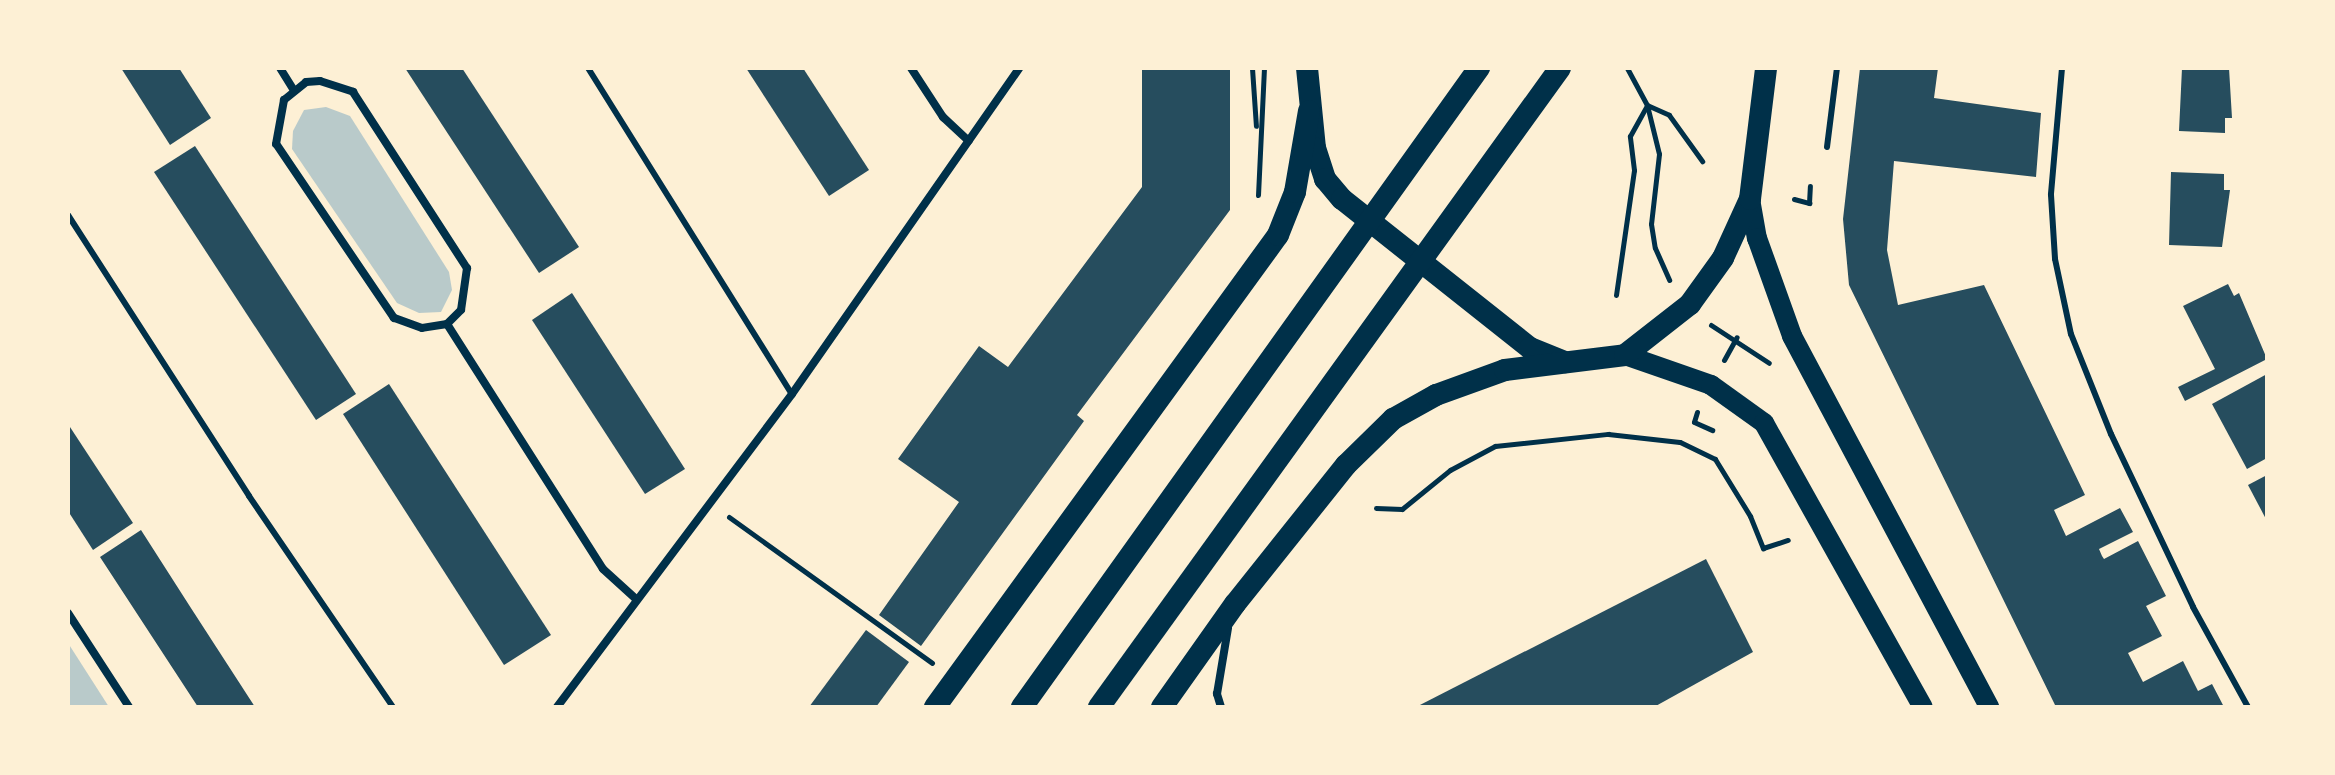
<!DOCTYPE html>
<html>
<head>
<meta charset="utf-8">
<style>
  body { margin:0 }
  #map { position:relative; width:2335px; height:775px; overflow:hidden; background:#fdf0d5; font-family:Raleway,sans-serif }
  div>[style] { position:absolute }
  .green>* { inset:0; background:#b9caca }
  .building>* { inset:0; background:#264d5e }
  .path>* { height:5px; margin:-2.5px; padding:0 2.5px; transform-origin:2.5px; border-radius:2.5px; background:#003049 }
  .service>* { height:6px; margin:-3px; padding:0 3px; transform-origin:3px; border-radius:3px; background:#003049 }
  .minor>* { height:8px; margin:-4px; padding:0 4px; transform-origin:4px; border-radius:4px; background:#003049 }
  .primary>* { height:20px; margin:-10px; padding:0 10px; transform-origin:10px; border-radius:10px; background:#003049 }
  .trunk>* { height:22px; margin:-11px; padding:0 11px; transform-origin:11px; border-radius:11px; background:#003049 }
  span { translate:-50% -50%; white-space:nowrap; text-align:center; line-height:1.15; -webkit-text-stroke:7px #fdf0d5; paint-order:stroke }
  .frame { position:absolute; inset:0; border:70px solid #fdf0d5; pointer-events:none }
</style>
</head>
<body>
<div id="map">
  <div class="green">
    <i style="clip-path:polygon(326px 107px,350px 116px,449px 272px,452px 290px,441px 312px,419px 313px,397px 303px,292px 149px,293px 131px,304px 110px)"></i>
    <i style="clip-path:polygon(68px 643px,109px 707px,68px 707px)"></i>
  </div>
  <div class="building">
    <i style="clip-path:polygon(121px 68px,179px 68px,211px 118px,170px 145px)"></i>
    <i style="clip-path:polygon(405px 68px,462px 68px,579px 247px,539px 273px)"></i>
    <i style="clip-path:polygon(746px 68px,803px 68px,869px 170px,829px 196px)"></i>
    <i style="clip-path:polygon(1142px 68px,1230px 68px,1230px 210px,1077px 415px,1084px 421px,921px 646px,879px 615px,959px 502px,898px 459px,979px 346px,1008px 367px,1142px 187px)"></i>
    <i style="clip-path:polygon(1860px 68px,1938px 68px,1934px 98px,2041px 113px,2036px 177px,1894px 161px,1887px 250px,1898px 305px,1984px 285px,2085px 495px,2054px 510px,2066px 536px,2120px 508px,2133px 532px,2099px 549px,2102px 556px,2104px 559px,2138px 541px,2166px 596px,2146px 606px,2162px 636px,2128px 653px,2143px 682px,2183px 661px,2198px 691px,2212px 684px,2224px 707px,2056px 707px,1849px 285px,1843px 219px)"></i>
    <i style="clip-path:polygon(2182px 68px,2229px 68px,2232px 118px,2225px 118px,2225px 133px,2179px 131px)"></i>
    <i style="clip-path:polygon(195px 146px,356px 394px,316px 420px,154px 172px)"></i>
    <i style="clip-path:polygon(2171px 172px,2224px 174px,2224px 190px,2230px 190px,2222px 247px,2169px 245px)"></i>
    <i style="clip-path:polygon(2228px 284px,2234px 296px,2239px 293px,2267px 359px,2185px 401px,2178px 387px,2215px 369px,2183px 306px)"></i>
    <i style="clip-path:polygon(572px 293px,685px 469px,645px 494px,532px 320px)"></i>
    <i style="clip-path:polygon(2267px 374px,2267px 458px,2247px 469px,2212px 404px)"></i>
    <i style="clip-path:polygon(389px 384px,551px 635px,504px 665px,343px 414px)"></i>
    <i style="clip-path:polygon(68px 424px,133px 523px,93px 550px,68px 511px)"></i>
    <i style="clip-path:polygon(2267px 475px,2267px 521px,2248px 485px)"></i>
    <i style="clip-path:polygon(141px 530px,189px 605px,255px 707px,198px 707px,100px 557px)"></i>
    <i style="clip-path:polygon(1706px 559px,1753px 652px,1654px 707px,1416px 707px)"></i>
    <i style="clip-path:polygon(866px 630px,909px 662px,876px 707px,809px 707px)"></i>
  </div>
  <div class="path">
    <i style="left:1252px;top:68px;width:58px;rotate:86.1deg"></i>
    <i style="left:1627px;top:68px;width:42px;rotate:61.6deg"></i>
    <i style="left:1647px;top:105px;width:50px;rotate:76.2deg"></i>
    <i style="left:1659px;top:154px;width:70px;rotate:96.5deg"></i>
    <i style="left:1651px;top:224px;width:24px;rotate:81deg"></i>
    <i style="left:1655px;top:248px;width:35px;rotate:66deg"></i>
    <i style="left:1258px;top:195px;width:127px;rotate:-87.3deg"></i>
    <i style="left:1794px;top:199px;width:16px;rotate:15deg"></i>
    <i style="left:1809px;top:203px;width:17px;rotate:-87deg"></i>
    <i style="left:1616px;top:295px;width:126px;rotate:-81.8deg"></i>
    <i style="left:1634px;top:170px;width:34px;rotate:-97deg"></i>
    <i style="left:1630px;top:136px;width:35px;rotate:-61deg"></i>
    <i style="left:1647px;top:105px;width:24px;rotate:24deg"></i>
    <i style="left:1669px;top:115px;width:57px;rotate:54.3deg"></i>
    <i style="left:1711px;top:325px;width:69px;rotate:33.2deg"></i>
    <i style="left:1724px;top:360px;width:26px;rotate:-61deg"></i>
    <i style="left:1697px;top:412px;width:10px;rotate:107deg"></i>
    <i style="left:1694px;top:422px;width:20px;rotate:24deg"></i>
    <i style="left:1376px;top:508px;width:26px;rotate:2deg"></i>
    <i style="left:1402px;top:509px;width:62px;rotate:-39.1deg"></i>
    <i style="left:1450px;top:470px;width:51px;rotate:-28.1deg"></i>
    <i style="left:1495px;top:446px;width:114px;rotate:-6.1deg"></i>
    <i style="left:1608px;top:434px;width:72px;rotate:6.3deg"></i>
    <i style="left:1680px;top:442px;width:39px;rotate:26deg"></i>
    <i style="left:1715px;top:459px;width:67px;rotate:58.4deg"></i>
    <i style="left:1750px;top:516px;width:35px;rotate:68deg"></i>
    <i style="left:1763px;top:548px;width:26px;rotate:-18deg"></i>
    <i style="left:729px;top:517px;width:250px;rotate:35.7deg"></i>
  </div>
  <div class="service">
    <i style="left:588px;top:68px;width:385px;rotate:58deg"></i>
    <i style="left:2062px;top:68px;width:127px;rotate:95deg"></i>
    <i style="left:2051px;top:195px;width:64px;rotate:86.4deg"></i>
    <i style="left:2055px;top:259px;width:77px;rotate:78deg"></i>
    <i style="left:2071px;top:334px;width:108px;rotate:68.2deg"></i>
    <i style="left:2111px;top:434px;width:191px;rotate:64.6deg"></i>
    <i style="left:2193px;top:607px;width:114px;rotate:61.2deg"></i>
    <i style="left:1827px;top:147px;width:80px;rotate:-82.8deg"></i>
    <i style="left:68px;top:215px;width:334px;rotate:57.2deg"></i>
    <i style="left:249px;top:496px;width:255px;rotate:55.7deg"></i>
  </div>
  <div class="minor">
    <i style="left:280px;top:68px;width:26px;rotate:58deg"></i>
    <i style="left:911px;top:68px;width:59px;rotate:56.9deg"></i>
    <i style="left:943px;top:117px;width:35px;rotate:43deg"></i>
    <i style="left:320px;top:81px;width:35px;rotate:18deg"></i>
    <i style="left:353px;top:92px;width:210px;rotate:57.1deg"></i>
    <i style="left:467px;top:268px;width:42px;rotate:98.1deg"></i>
    <i style="left:461px;top:310px;width:20px;rotate:135deg"></i>
    <i style="left:447px;top:324px;width:25px;rotate:171deg"></i>
    <i style="left:422px;top:328px;width:30px;rotate:-160deg"></i>
    <i style="left:394px;top:318px;width:210px;rotate:-124.1deg"></i>
    <i style="left:276px;top:144px;width:45px;rotate:-79.7deg"></i>
    <i style="left:284px;top:100px;width:28px;rotate:-39deg"></i>
    <i style="left:306px;top:82px;width:14px;rotate:-4deg"></i>
    <i style="left:447px;top:324px;width:290px;rotate:57.5deg"></i>
    <i style="left:603px;top:569px;width:45px;rotate:42.3deg"></i>
    <i style="left:68px;top:613px;width:112px;rotate:57deg"></i>
    <i style="left:557px;top:707px;width:391px;rotate:-53.1deg"></i>
    <i style="left:792px;top:394px;width:397px;rotate:-55.1deg"></i>
    <i style="left:1221px;top:707px;width:14px;rotate:-107deg"></i>
    <i style="left:1217px;top:694px;width:67px;rotate:-80.5deg"></i>
  </div>
  <div class="primary">
    <i style="left:1750px;top:199px;width:40px;rotate:80deg"></i>
    <i style="left:1757px;top:238px;width:104px;rotate:70.3deg"></i>
    <i style="left:1792px;top:336px;width:420px;rotate:62deg"></i>
    <i style="left:1625px;top:355px;width:91px;rotate:19.2deg"></i>
    <i style="left:1711px;top:385px;width:65px;rotate:35.6deg"></i>
    <i style="left:1764px;top:423px;width:325px;rotate:60.8deg"></i>
  </div>
  <div class="trunk">
    <i style="left:1307px;top:68px;width:80px;rotate:84.3deg"></i>
    <i style="left:1315px;top:148px;width:33px;rotate:72deg"></i>
    <i style="left:1325px;top:179px;width:26px;rotate:50deg"></i>
    <i style="left:1342px;top:199px;width:240px;rotate:38.4deg"></i>
    <i style="left:1530px;top:348px;width:38px;rotate:22deg"></i>
    <i style="left:935px;top:707px;width:583px;rotate:-53.99deg"></i>
    <i style="left:1278px;top:235px;width:46px;rotate:-68.4deg"></i>
    <i style="left:1295px;top:192px;width:82px;rotate:-80.2deg"></i>
    <i style="left:1022px;top:707px;width:786px;rotate:-54.43deg"></i>
    <i style="left:1099px;top:707px;width:788px;rotate:-54.19deg"></i>
    <i style="left:1162px;top:707px;width:126px;rotate:-54.7deg"></i>
    <i style="left:1235px;top:604px;width:178px;rotate:-51.4deg"></i>
    <i style="left:1346px;top:465px;width:66px;rotate:-44.4deg"></i>
    <i style="left:1393px;top:419px;width:49px;rotate:-29.2deg"></i>
    <i style="left:1436px;top:395px;width:73px;rotate:-19.9deg"></i>
    <i style="left:1505px;top:370px;width:121px;rotate:-7.1deg"></i>
    <i style="left:1625px;top:355px;width:83px;rotate:-38.1deg"></i>
    <i style="left:1690px;top:304px;width:57px;rotate:-54.3deg"></i>
    <i style="left:1723px;top:258px;width:65px;rotate:-65.4deg"></i>
    <i style="left:1750px;top:199px;width:132px;rotate:-83deg"></i>
  </div>
  <div class="frame"></div>
</div>
</body>
</html>
